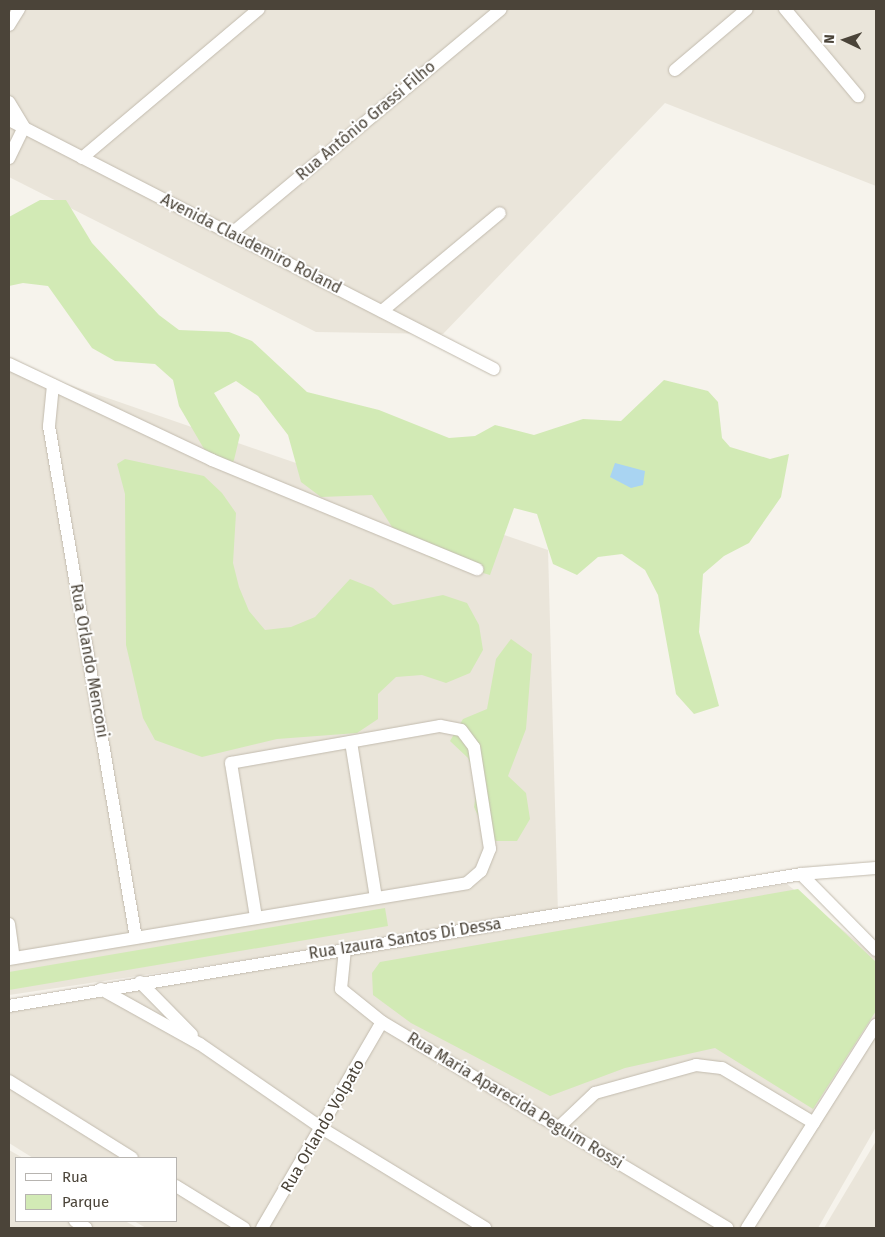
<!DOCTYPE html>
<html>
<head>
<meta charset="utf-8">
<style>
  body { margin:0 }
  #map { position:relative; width:885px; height:1237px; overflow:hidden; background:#f6f3ec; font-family:"Fira Sans",sans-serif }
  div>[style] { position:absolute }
  .residential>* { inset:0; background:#eae5da }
  .green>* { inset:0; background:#d2eab5 }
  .water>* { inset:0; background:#a9d4f2 }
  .roads { filter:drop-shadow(0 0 1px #c2bbae) drop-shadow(0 0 1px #c2bbae) }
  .minor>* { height:12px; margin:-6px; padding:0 6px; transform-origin:6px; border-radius:6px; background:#fff }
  span { translate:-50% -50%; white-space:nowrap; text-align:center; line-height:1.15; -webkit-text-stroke:4px #fff; paint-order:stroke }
  .street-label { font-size:16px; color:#4b4439 }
  .frame { position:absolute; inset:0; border:10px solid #4b4439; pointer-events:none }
  .legend { position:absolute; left:15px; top:1157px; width:162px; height:65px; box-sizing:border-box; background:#fff; border:1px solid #b7b4b0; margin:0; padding:6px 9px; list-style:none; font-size:15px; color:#4b4439 }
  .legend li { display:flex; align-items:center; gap:10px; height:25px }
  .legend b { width:25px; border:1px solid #b7b4b0 }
  .north { position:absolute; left:820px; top:15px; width:50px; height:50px; -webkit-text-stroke:4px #fff; paint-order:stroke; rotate:273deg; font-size:14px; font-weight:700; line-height:20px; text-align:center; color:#4b4439 }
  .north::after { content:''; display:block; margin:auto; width:18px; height:22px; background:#4b4439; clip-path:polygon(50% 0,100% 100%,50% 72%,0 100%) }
</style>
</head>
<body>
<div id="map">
  <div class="residential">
    <i style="clip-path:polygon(9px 9px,876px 9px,876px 186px,665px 103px,443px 334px,316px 332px,9px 177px)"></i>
    <i style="clip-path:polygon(9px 364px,548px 550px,558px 914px,9px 995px)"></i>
    <i style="clip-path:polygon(787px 884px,876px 957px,876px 1127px,818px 1228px,146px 1228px,134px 1221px,176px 1221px,176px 1158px,33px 1158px,9px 1143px,9px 1010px)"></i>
    <i style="clip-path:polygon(876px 1141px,876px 1228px,824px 1228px)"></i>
    <i style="clip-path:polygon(9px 1150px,23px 1158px,16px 1158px,16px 1221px,125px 1221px,138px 1228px,9px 1228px)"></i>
  </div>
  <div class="green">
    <i style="clip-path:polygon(40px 200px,66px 200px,92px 243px,159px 315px,179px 330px,229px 332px,252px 341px,307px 392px,379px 410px,449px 438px,475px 436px,495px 425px,534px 435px,583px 419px,621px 421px,664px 380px,708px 391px,718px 402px,722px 438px,730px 447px,770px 459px,789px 454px,781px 497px,749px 543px,724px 556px,703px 574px,699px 632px,719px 706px,694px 714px,676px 694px,658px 595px,645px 570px,622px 554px,598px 557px,577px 575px,553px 564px,537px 514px,514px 508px,490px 575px,431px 558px,407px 538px,397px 535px,372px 495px,321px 497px,301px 482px,288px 435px,258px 396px,236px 381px,214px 393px,240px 435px,234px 460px,231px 466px,207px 454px,179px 406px,173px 380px,155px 364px,115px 361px,92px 348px,48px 286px,23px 283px,9px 286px,9px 217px)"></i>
    <i style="clip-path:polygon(125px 459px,204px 476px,222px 493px,236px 513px,233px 563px,239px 587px,249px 611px,265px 630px,291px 627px,315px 617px,350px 579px,373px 588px,393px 605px,443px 595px,467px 603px,479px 625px,483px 650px,470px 673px,446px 683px,422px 675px,396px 677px,378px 694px,378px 719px,357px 733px,277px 739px,202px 757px,155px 740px,143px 718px,126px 645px,125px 494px,117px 464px)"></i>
    <i style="clip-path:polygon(511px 639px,532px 654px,526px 729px,508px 776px,526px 793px,530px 819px,517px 841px,496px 841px,485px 831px,474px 807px,478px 782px,468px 758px,450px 741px,463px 719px,487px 709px,496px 659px)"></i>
    <i style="clip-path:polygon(798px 889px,876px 962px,876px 1011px,813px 1109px,715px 1048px,625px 1068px,550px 1096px,411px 1023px,373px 995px,372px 973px,380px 962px)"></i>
    <i style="clip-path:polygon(385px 908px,388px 926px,9px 990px,9px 972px)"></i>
  </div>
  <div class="water">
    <i style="clip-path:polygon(615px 463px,645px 471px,643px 485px,631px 488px,610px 477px)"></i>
  </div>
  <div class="roads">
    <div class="minor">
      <i style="left:785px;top:9px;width:114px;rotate:50deg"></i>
      <i style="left:9px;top:25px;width:19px;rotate:-58deg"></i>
      <i style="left:675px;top:70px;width:94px;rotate:-40.3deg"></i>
      <i style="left:9px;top:102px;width:29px;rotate:59deg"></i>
      <i style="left:9px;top:120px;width:545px;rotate:27.18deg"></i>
      <i style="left:9px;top:158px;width:34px;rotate:-64deg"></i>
      <i style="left:82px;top:158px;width:231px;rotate:-40.1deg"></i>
      <i style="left:231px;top:234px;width:351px;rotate:-39.8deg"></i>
      <i style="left:382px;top:311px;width:153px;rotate:-39.7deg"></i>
      <i style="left:9px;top:364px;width:225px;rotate:25.3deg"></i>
      <i style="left:212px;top:460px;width:287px;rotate:22.4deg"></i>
      <i style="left:53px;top:385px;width:41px;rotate:95.6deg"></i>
      <i style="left:49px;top:426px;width:519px;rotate:80.36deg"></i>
      <i style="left:351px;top:742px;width:158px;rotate:80.9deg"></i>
      <i style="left:801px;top:874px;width:107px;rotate:45.4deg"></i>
      <i style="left:9px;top:924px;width:34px;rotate:82deg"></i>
      <i style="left:345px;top:949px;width:40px;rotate:95.7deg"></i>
      <i style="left:341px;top:989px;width:53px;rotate:38.8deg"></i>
      <i style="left:382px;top:1022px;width:402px;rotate:30.8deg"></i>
      <i style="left:9px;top:959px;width:464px;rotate:-9.4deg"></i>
      <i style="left:467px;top:883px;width:18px;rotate:-41deg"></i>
      <i style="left:481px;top:871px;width:24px;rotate:-68deg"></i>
      <i style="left:490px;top:849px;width:103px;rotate:-98.9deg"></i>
      <i style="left:474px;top:747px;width:21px;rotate:-127deg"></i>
      <i style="left:461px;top:730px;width:21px;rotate:-169deg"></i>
      <i style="left:440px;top:726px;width:212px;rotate:170deg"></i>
      <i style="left:231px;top:763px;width:157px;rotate:80.8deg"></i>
      <i style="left:140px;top:982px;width:74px;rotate:45.5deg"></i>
      <i style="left:101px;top:989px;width:113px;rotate:29.1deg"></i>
      <i style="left:200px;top:1044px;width:150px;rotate:34.6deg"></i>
      <i style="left:323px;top:1129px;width:190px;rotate:31.4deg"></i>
      <i style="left:9px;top:1006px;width:803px;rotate:-9.46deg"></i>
      <i style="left:801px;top:874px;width:75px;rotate:-4.6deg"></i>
      <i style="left:9px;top:1081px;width:145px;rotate:32deg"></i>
      <i style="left:559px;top:1127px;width:50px;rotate:-43.4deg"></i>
      <i style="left:595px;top:1093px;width:105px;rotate:-15.5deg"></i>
      <i style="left:696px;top:1065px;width:26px;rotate:7deg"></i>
      <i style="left:722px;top:1068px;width:107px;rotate:30.9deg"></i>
      <i style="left:176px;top:1186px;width:80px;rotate:31.7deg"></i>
      <i style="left:75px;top:1221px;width:13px;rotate:32deg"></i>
      <i style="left:262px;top:1228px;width:238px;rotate:-59.8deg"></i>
      <i style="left:747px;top:1228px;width:241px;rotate:-57.6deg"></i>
    </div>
  </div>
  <div class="street-label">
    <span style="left:366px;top:121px;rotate:-40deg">Rua Antônio Grassi Filho</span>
    <span style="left:251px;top:244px;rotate:27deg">Avenida Claudemiro Roland</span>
    <span style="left:89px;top:661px;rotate:80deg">Rua Orlando Menconi</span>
    <span style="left:405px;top:939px;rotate:-9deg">Rua Izaura Santos Di Dessa</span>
    <span style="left:515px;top:1101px;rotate:31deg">Rua Maria Aparecida Peguim Rossi</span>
    <span style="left:323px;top:1126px;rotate:-60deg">Rua Orlando Volpato</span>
  </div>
  <div class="frame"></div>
  <ul class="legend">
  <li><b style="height:6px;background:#fff"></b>Rua</li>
  <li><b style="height:14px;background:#d2eab5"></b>Parque</li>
  </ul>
  <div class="north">N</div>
</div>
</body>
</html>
